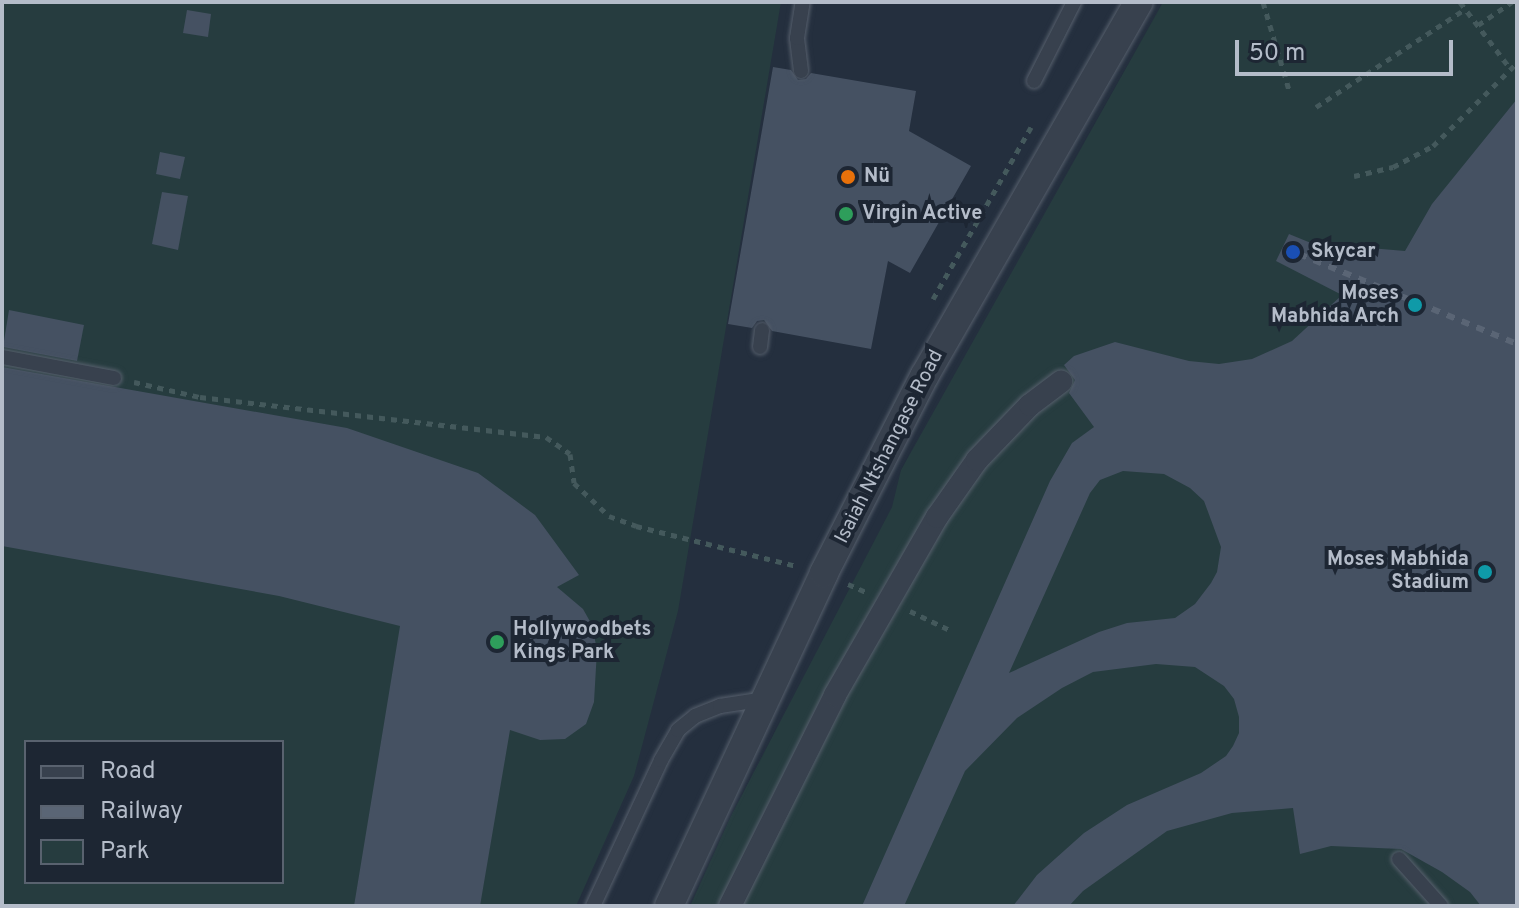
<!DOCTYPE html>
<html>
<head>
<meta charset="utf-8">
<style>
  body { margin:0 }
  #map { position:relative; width:1519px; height:908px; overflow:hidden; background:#242f3e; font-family:Overpass,sans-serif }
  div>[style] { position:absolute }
  .green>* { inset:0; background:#263c3f }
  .building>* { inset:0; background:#455162 }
  .path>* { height:5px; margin-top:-2.5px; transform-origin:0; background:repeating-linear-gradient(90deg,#44595c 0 6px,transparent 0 12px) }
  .roads { filter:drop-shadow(0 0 2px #565f6c) drop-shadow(0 0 2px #565f6c) }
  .service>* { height:14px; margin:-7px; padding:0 7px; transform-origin:7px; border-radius:7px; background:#38414e }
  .pedestrian>* { height:22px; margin:-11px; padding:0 11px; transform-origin:11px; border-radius:11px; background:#38414e }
  .minor>* { height:28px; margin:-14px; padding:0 14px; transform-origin:14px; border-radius:14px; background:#38414e }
  .rail>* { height:6px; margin-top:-3px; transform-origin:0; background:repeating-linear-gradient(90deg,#5a6575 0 8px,transparent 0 16px) }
  .dots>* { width:22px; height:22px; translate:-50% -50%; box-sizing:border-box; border:4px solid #1d2633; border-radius:50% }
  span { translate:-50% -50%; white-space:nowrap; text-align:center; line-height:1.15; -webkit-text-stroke:8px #1d2633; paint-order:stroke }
  .poi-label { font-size:20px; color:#b4bcc9; font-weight:700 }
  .left { translate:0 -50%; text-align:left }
  .right { translate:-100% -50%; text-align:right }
  .street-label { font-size:20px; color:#b4bcc9 }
  .frame { position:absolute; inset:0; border:4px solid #b4bcc9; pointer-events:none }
  .legend { position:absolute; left:24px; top:740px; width:260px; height:144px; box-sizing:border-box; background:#1d2633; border:2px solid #59626f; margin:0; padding:10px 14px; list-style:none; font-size:24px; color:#b4bcc9 }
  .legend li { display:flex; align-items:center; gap:16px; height:40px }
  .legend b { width:40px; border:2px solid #59626f }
  .scale { position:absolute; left:1235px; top:40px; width:218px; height:36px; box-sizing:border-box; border:4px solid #b4bcc9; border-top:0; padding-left:10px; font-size:24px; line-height:28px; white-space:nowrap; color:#b4bcc9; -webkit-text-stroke:6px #1d2633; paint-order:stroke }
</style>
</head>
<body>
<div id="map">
  <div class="green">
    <i style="clip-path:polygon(evenodd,2px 2px,781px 2px,678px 611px,634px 776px,576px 906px,2px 906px,2px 2px,26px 742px,282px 742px,282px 882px,26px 882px,26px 742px)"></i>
    <i style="clip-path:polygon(1163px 2px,1517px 2px,1517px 906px,690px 906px,731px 816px,892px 507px,901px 470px)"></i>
  </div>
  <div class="building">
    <i style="clip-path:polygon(187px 10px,211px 14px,208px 37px,183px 33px)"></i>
    <i style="clip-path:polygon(773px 67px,791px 70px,798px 80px,806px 79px,811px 73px,916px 91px,909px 131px,971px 166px,910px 273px,888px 261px,871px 349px,772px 331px,764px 320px,757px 321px,752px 328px,728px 324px)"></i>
    <i style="clip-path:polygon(evenodd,1517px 99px,1517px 906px,1481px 906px,1470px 892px,1442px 872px,1401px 849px,1331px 846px,1300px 854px,1293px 808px,1232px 813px,1167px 831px,1083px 891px,1069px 906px,1013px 906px,1037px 875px,1084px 833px,1127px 805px,1201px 773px,1226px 756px,1233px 746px,1239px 733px,1239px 717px,1234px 699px,1224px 686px,1195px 667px,1156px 664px,1093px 672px,1062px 688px,1017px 718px,965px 771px,904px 906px,862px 906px,1050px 481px,1072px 443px,1094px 427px,1069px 393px,1075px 380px,1064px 365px,1074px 356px,1115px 342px,1189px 361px,1219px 364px,1252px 359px,1292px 341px,1342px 295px,1276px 261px,1289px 234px,1311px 243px,1405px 251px,1432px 204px,1517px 99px,1123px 471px,1164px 474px,1190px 488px,1204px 501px,1221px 547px,1217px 572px,1211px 583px,1195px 604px,1175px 618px,1127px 623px,1099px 632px,1009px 673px,1090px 493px,1100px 480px,1123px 471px)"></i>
    <i style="clip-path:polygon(160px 152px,185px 157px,180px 179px,156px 174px)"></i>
    <i style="clip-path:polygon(162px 192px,188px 196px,178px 250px,152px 244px)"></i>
    <i style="clip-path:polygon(9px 310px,84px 325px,77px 361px,3px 347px)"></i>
    <i style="clip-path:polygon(2px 367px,347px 428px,478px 473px,535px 515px,579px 575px,557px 587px,583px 609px,592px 625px,597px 650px,594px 702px,586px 724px,565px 739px,540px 740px,510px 730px,480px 906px,354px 906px,400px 626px,279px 596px,2px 546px)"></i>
  </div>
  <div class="path">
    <i style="left:1263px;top:2px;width:92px;rotate:73.5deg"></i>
    <i style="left:1460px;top:2px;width:83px;rotate:52.9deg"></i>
    <i style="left:1478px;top:25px;width:41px;rotate:-34.1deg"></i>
    <i style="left:1316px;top:107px;width:178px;rotate:-33.3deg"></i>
    <i style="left:1354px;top:176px;width:40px;rotate:-13deg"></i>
    <i style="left:1393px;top:167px;width:45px;rotate:-27.7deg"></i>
    <i style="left:1433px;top:146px;width:118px;rotate:-44.7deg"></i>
    <i style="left:933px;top:299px;width:198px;rotate:-60.3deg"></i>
    <i style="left:134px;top:382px;width:68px;rotate:12.8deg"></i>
    <i style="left:200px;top:397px;width:348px;rotate:6.6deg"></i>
    <i style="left:546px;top:437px;width:29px;rotate:35deg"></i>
    <i style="left:570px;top:454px;width:29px;rotate:82deg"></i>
    <i style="left:574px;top:483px;width:48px;rotate:43.3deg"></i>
    <i style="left:609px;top:516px;width:29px;rotate:20deg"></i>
    <i style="left:636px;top:526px;width:166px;rotate:14deg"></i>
    <i style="left:848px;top:584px;width:22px;rotate:24deg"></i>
    <i style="left:910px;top:611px;width:47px;rotate:25.5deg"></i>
  </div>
  <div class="roads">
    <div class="service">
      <i style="left:801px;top:71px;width:33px;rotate:-97deg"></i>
      <i style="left:797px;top:38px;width:36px;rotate:-81deg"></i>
      <i style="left:1034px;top:81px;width:89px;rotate:-63.1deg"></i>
      <i style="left:760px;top:347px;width:17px;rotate:-83deg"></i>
      <i style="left:2px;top:357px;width:114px;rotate:10.6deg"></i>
      <i style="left:1399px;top:859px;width:63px;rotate:48.2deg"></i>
      <i style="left:593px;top:906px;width:161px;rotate:-65deg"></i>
      <i style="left:661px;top:760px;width:34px;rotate:-60deg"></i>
      <i style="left:678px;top:730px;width:22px;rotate:-39deg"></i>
      <i style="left:695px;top:716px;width:27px;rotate:-22deg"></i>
      <i style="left:720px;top:706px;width:46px;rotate:-8.8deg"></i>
    </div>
    <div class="pedestrian">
      <i style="left:730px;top:906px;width:236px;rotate:-63.5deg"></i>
      <i style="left:835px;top:695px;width:205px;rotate:-60.2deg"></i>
      <i style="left:937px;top:517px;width:70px;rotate:-54.9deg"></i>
      <i style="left:977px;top:460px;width:76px;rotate:-46.1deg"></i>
      <i style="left:1030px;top:405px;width:39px;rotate:-37deg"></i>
    </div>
    <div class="minor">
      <i style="left:669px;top:906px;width:367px;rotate:-65deg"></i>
      <i style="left:824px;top:573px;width:222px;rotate:-63deg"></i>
      <i style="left:925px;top:375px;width:430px;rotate:-60.2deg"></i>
    </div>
  </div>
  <div class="rail">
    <i style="left:1299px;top:254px;width:236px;rotate:22.4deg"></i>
  </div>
  <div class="dots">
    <i style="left:848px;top:177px;background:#e8710a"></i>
    <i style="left:846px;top:214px;background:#2e9e5b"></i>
    <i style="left:1293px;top:252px;background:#1a4fb4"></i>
    <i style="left:1415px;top:305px;background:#0f9aa8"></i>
    <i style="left:1485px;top:572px;background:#0f9aa8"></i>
    <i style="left:497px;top:642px;background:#2e9e5b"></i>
  </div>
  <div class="poi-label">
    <span class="left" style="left:864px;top:177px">Nü</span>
    <span class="left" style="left:862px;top:214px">Virgin Active</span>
    <span class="left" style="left:1311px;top:252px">Skycar</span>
    <span class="right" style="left:1399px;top:306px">Moses<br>Mabhida Arch</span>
    <span class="right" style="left:1469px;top:572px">Moses Mabhida<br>Stadium</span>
    <span class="left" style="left:513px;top:642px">Hollywoodbets<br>Kings Park</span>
  </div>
  <div class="street-label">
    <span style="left:890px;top:447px;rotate:-63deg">Isaiah Ntshangase Road</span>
  </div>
  <div class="frame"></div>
  <ul class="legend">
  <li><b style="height:10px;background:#38414e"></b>Road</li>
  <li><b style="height:10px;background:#5a6575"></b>Railway</li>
  <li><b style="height:22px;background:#263c3f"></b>Park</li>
  </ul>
  <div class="scale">50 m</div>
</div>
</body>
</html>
